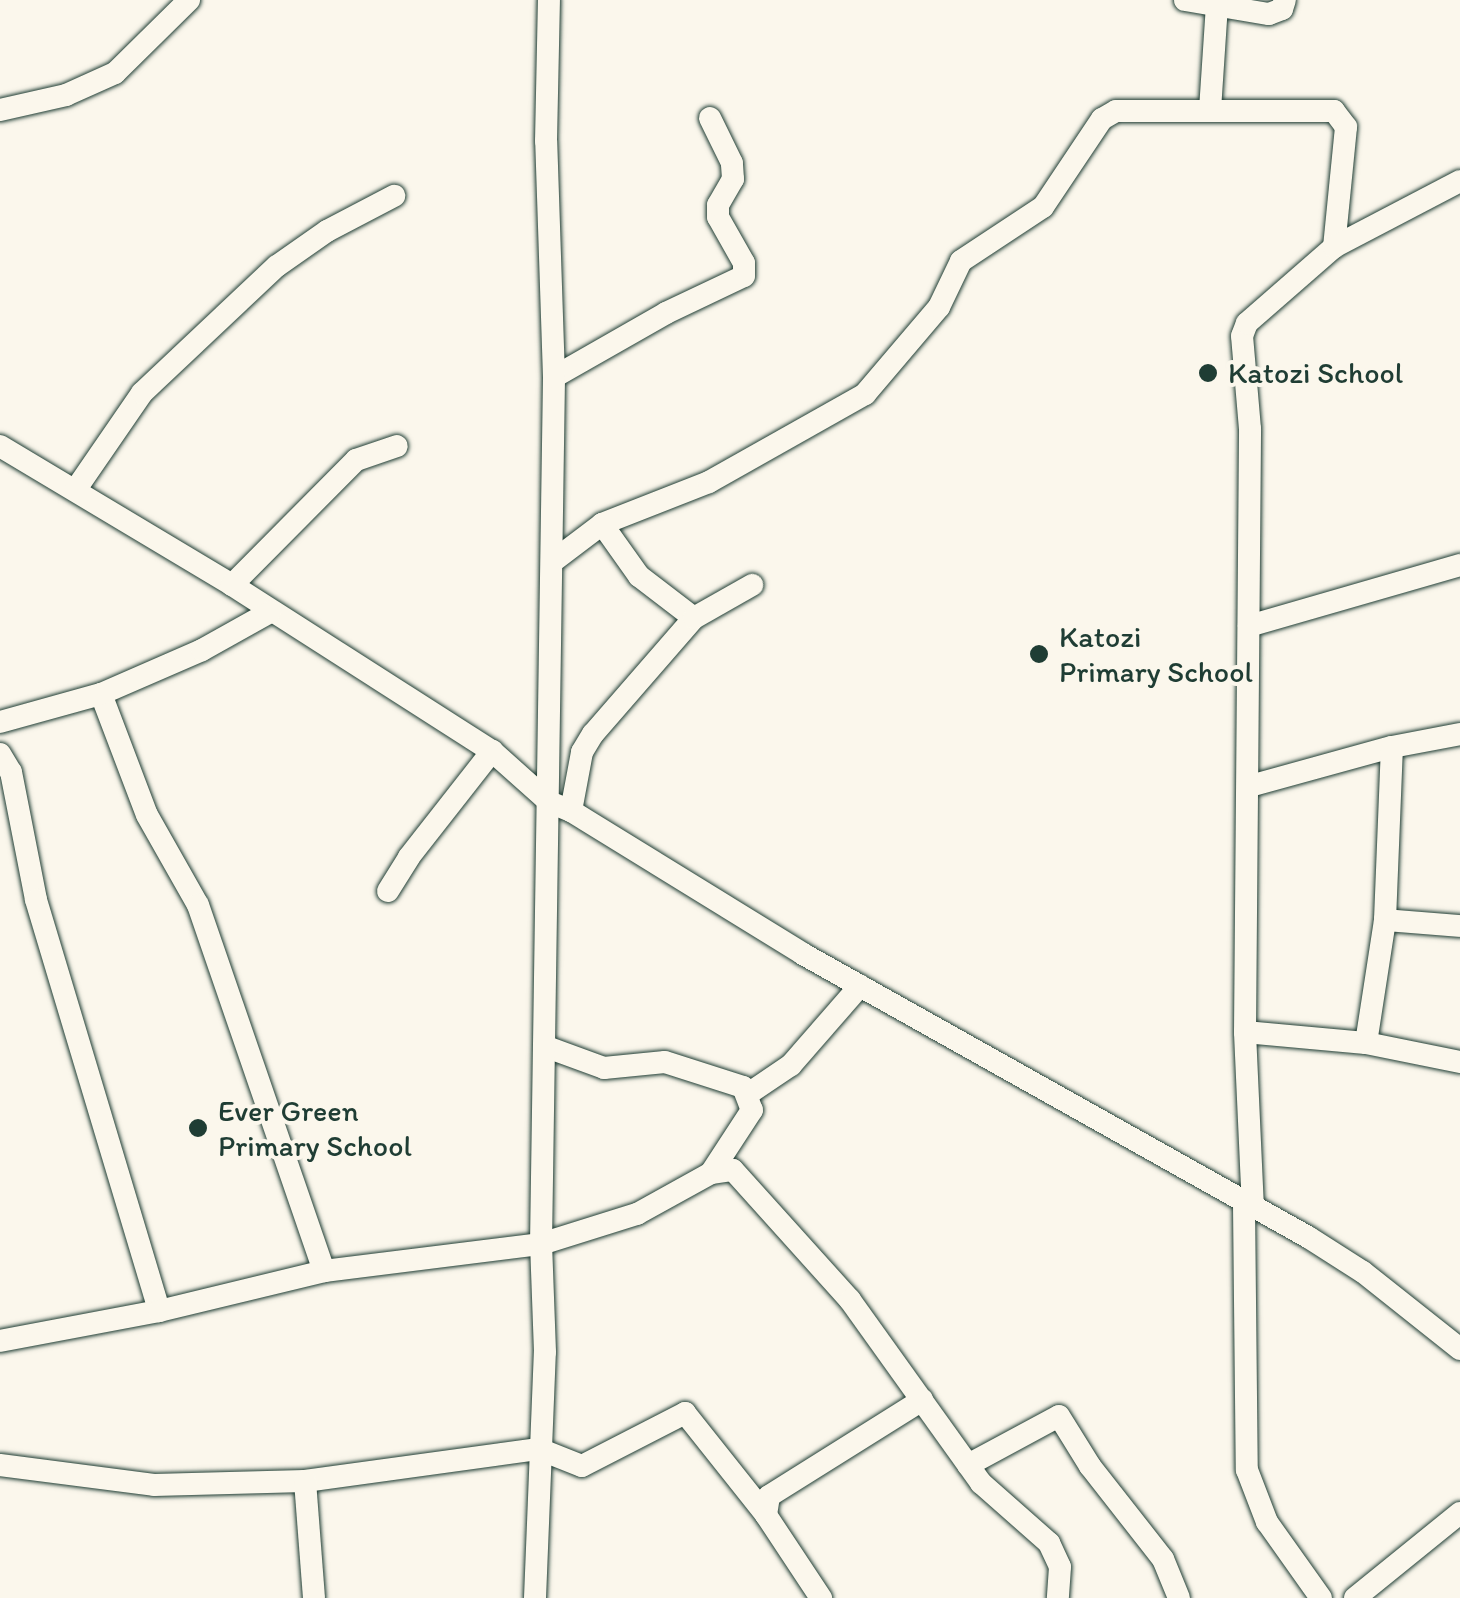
<!DOCTYPE html>
<html>
<head>
<meta charset="utf-8">
<style>
  body { margin:0 }
  #map { position:relative; width:1460px; height:1598px; overflow:hidden; background:#fbf7ec; font-family:Itim,sans-serif }
  div>[style] { position:absolute }
  .roads { filter:drop-shadow(0 0 2px #1f3d34) drop-shadow(0 0 2px #1f3d34) }
  .minor>* { height:22px; margin:-11px; padding:0 11px; transform-origin:11px; border-radius:11px; background:#fbf7ec }
  .dots>* { width:28px; height:28px; translate:-50% -50%; box-sizing:border-box; border:5px solid #fbf7ec; border-radius:50% }
  span { translate:-50% -50%; white-space:nowrap; text-align:center; line-height:1.15; -webkit-text-stroke:8px #fbf7ec; paint-order:stroke }
  .poi-label { font-size:30px; color:#1f3d34 }
  .left { translate:0 -50%; text-align:left }
</style>
</head>
<body>
<div id="map">
  <div class="roads">
    <div class="minor">
      <i style="left:1185px;top:0;width:85px;rotate:9.5deg"></i>
      <i style="left:1269px;top:14px;width:14px;rotate:-21deg"></i>
      <i style="left:1282px;top:9px;width:9px;rotate:-72deg"></i>
      <i style="left:0;top:110px;width:68px;rotate:-12.8deg"></i>
      <i style="left:66px;top:95px;width:54px;rotate:-24.2deg"></i>
      <i style="left:115px;top:73px;width:104px;rotate:-44.6deg"></i>
      <i style="left:1210px;top:110px;width:105px;rotate:-86.2deg"></i>
      <i style="left:554px;top:377px;width:129px;rotate:-29.7deg"></i>
      <i style="left:666px;top:313px;width:86px;rotate:-25.4deg"></i>
      <i style="left:744px;top:276px;width:13px;rotate:-90deg"></i>
      <i style="left:744px;top:263px;width:53px;rotate:-119.5deg"></i>
      <i style="left:718px;top:217px;width:12px;rotate:-90deg"></i>
      <i style="left:718px;top:205px;width:30px;rotate:-60deg"></i>
      <i style="left:733px;top:179px;width:16px;rotate:-94deg"></i>
      <i style="left:732px;top:163px;width:50px;rotate:-116.1deg"></i>
      <i style="left:0;top:446px;width:270px;rotate:30.9deg"></i>
      <i style="left:232px;top:585px;width:308px;rotate:32.6deg"></i>
      <i style="left:492px;top:751px;width:76px;rotate:41.8deg"></i>
      <i style="left:549px;top:802px;width:24px;rotate:22deg"></i>
      <i style="left:571px;top:811px;width:273px;rotate:31.6deg"></i>
      <i style="left:803px;top:954px;width:579px;rotate:29.27deg"></i>
      <i style="left:1308px;top:1237px;width:65px;rotate:32.5deg"></i>
      <i style="left:1363px;top:1272px;width:124px;rotate:38.4deg"></i>
      <i style="left:76px;top:489px;width:116px;rotate:-55.5deg"></i>
      <i style="left:142px;top:393px;width:185px;rotate:-43.3deg"></i>
      <i style="left:277px;top:266px;width:61px;rotate:-35deg"></i>
      <i style="left:327px;top:231px;width:76px;rotate:-27.6deg"></i>
      <i style="left:602px;top:524px;width:64px;rotate:54.6deg"></i>
      <i style="left:639px;top:576px;width:69px;rotate:37.4deg"></i>
      <i style="left:552px;top:562px;width:63px;rotate:-37.2deg"></i>
      <i style="left:602px;top:524px;width:115px;rotate:-21.4deg"></i>
      <i style="left:709px;top:482px;width:179px;rotate:-29.4deg"></i>
      <i style="left:865px;top:394px;width:114px;rotate:-49.6deg"></i>
      <i style="left:939px;top:307px;width:51px;rotate:-64.4deg"></i>
      <i style="left:961px;top:261px;width:98px;rotate:-33.4deg"></i>
      <i style="left:1043px;top:207px;width:106px;rotate:-56.2deg"></i>
      <i style="left:1102px;top:119px;width:16px;rotate:-30deg"></i>
      <i style="left:1116px;top:111px;width:218px"></i>
      <i style="left:1334px;top:111px;width:20px;rotate:53deg"></i>
      <i style="left:1346px;top:127px;width:121px;rotate:95.7deg"></i>
      <i style="left:232px;top:585px;width:176px;rotate:-45.2deg"></i>
      <i style="left:356px;top:460px;width:43px;rotate:-18.9deg"></i>
      <i style="left:1249px;top:626px;width:220px;rotate:-16.1deg"></i>
      <i style="left:101px;top:694px;width:129px;rotate:69.2deg"></i>
      <i style="left:147px;top:815px;width:103px;rotate:60.5deg"></i>
      <i style="left:198px;top:905px;width:387px;rotate:71deg"></i>
      <i style="left:0;top:722px;width:105px;rotate:-15.5deg"></i>
      <i style="left:101px;top:694px;width:110px;rotate:-23.5deg"></i>
      <i style="left:202px;top:650px;width:78px;rotate:-29.2deg"></i>
      <i style="left:0;top:754px;width:21px;rotate:59deg"></i>
      <i style="left:11px;top:772px;width:130px;rotate:78.9deg"></i>
      <i style="left:36px;top:900px;width:429px;rotate:73.3deg"></i>
      <i style="left:1250px;top:786px;width:147px;rotate:-15.4deg"></i>
      <i style="left:1392px;top:747px;width:69px;rotate:-10.8deg"></i>
      <i style="left:571px;top:811px;width:60px;rotate:-79.4deg"></i>
      <i style="left:582px;top:752px;width:21px;rotate:-59deg"></i>
      <i style="left:593px;top:734px;width:154px;rotate:-49deg"></i>
      <i style="left:694px;top:618px;width:67px;rotate:-29.6deg"></i>
      <i style="left:388px;top:891px;width:40px;rotate:-58deg"></i>
      <i style="left:409px;top:857px;width:135px;rotate:-51.9deg"></i>
      <i style="left:1385px;top:920px;width:75px;rotate:4.6deg"></i>
      <i style="left:1245px;top:1032px;width:121px;rotate:5.2deg"></i>
      <i style="left:1366px;top:1043px;width:96px;rotate:11.4deg"></i>
      <i style="left:1366px;top:1043px;width:124px;rotate:-81.2deg"></i>
      <i style="left:1385px;top:920px;width:173px;rotate:-87.7deg"></i>
      <i style="left:544px;top:1046px;width:64px;rotate:20.1deg"></i>
      <i style="left:604px;top:1068px;width:61px;rotate:-5.6deg"></i>
      <i style="left:665px;top:1062px;width:82px;rotate:17.8deg"></i>
      <i style="left:743px;top:1087px;width:25px;rotate:69deg"></i>
      <i style="left:752px;top:1110px;width:75px;rotate:123.1deg"></i>
      <i style="left:748px;top:1094px;width:52px;rotate:-34deg"></i>
      <i style="left:791px;top:1065px;width:105px;rotate:-48.9deg"></i>
      <i style="left:1244px;top:1205px;width:265px;rotate:89.4deg"></i>
      <i style="left:1247px;top:1470px;width:56px;rotate:69deg"></i>
      <i style="left:1267px;top:1522px;width:93px;rotate:54.6deg"></i>
      <i style="left:1253px;top:1209px;width:177px;rotate:-92.6deg"></i>
      <i style="left:1245px;top:1032px;width:603px;rotate:-89.52deg"></i>
      <i style="left:1250px;top:429px;width:93px;rotate:-94.9deg"></i>
      <i style="left:1242px;top:336px;width:14px;rotate:-69deg"></i>
      <i style="left:1247px;top:323px;width:116px;rotate:-41.1deg"></i>
      <i style="left:1334px;top:247px;width:142px;rotate:-27.6deg"></i>
      <i style="left:0;top:1341px;width:162px;rotate:-10.7deg"></i>
      <i style="left:159px;top:1311px;width:170px;rotate:-13.6deg"></i>
      <i style="left:324px;top:1271px;width:219px;rotate:-7.1deg"></i>
      <i style="left:541px;top:1244px;width:101px;rotate:-17.4deg"></i>
      <i style="left:637px;top:1214px;width:85px;rotate:-29deg"></i>
      <i style="left:711px;top:1173px;width:22px;rotate:-8deg"></i>
      <i style="left:733px;top:1170px;width:175px;rotate:48deg"></i>
      <i style="left:850px;top:1300px;width:225px;rotate:54.4deg"></i>
      <i style="left:981px;top:1483px;width:91px;rotate:41.4deg"></i>
      <i style="left:1049px;top:1543px;width:26px;rotate:65deg"></i>
      <i style="left:1060px;top:1567px;width:31px;rotate:94deg"></i>
      <i style="left:0;top:1465px;width:155px;rotate:7.4deg"></i>
      <i style="left:154px;top:1485px;width:151px;rotate:-1.5deg"></i>
      <i style="left:305px;top:1481px;width:236px;rotate:-7.8deg"></i>
      <i style="left:539px;top:1449px;width:46px;rotate:21.6deg"></i>
      <i style="left:582px;top:1466px;width:116px;rotate:-27.2deg"></i>
      <i style="left:685px;top:1413px;width:130px;rotate:51.5deg"></i>
      <i style="left:766px;top:1515px;width:100px;rotate:56.5deg"></i>
      <i style="left:968px;top:1465px;width:103px;rotate:-28.3deg"></i>
      <i style="left:1059px;top:1416px;width:59px;rotate:58.2deg"></i>
      <i style="left:1090px;top:1466px;width:118px;rotate:51.9deg"></i>
      <i style="left:1163px;top:1559px;width:42px;rotate:67.7deg"></i>
      <i style="left:305px;top:1481px;width:117px;rotate:85.6deg"></i>
      <i style="left:766px;top:1515px;width:19px;rotate:-81deg"></i>
      <i style="left:769px;top:1496px;width:181px;rotate:-32.1deg"></i>
      <i style="left:535px;top:1598px;width:246px;rotate:-87.7deg"></i>
      <i style="left:545px;top:1352px;width:108px;rotate:-92.1deg"></i>
      <i style="left:541px;top:1244px;width:867px;rotate:-89.14deg"></i>
      <i style="left:554px;top:377px;width:236px;rotate:-91.9deg"></i>
      <i style="left:546px;top:141px;width:141px;rotate:-88.8deg"></i>
      <i style="left:1355px;top:1598px;width:135px;rotate:-39deg"></i>
    </div>
  </div>
  <div class="dots">
    <i style="left:1208px;top:373px;background:#1f3d34"></i>
    <i style="left:1039px;top:654px;background:#1f3d34"></i>
    <i style="left:198px;top:1128px;background:#1f3d34"></i>
  </div>
  <div class="poi-label">
    <span class="left" style="left:1228px;top:373px">Katozi School</span>
    <span class="left" style="left:1059px;top:654px">Katozi<br>Primary School</span>
    <span class="left" style="left:218px;top:1128px">Ever Green<br>Primary School</span>
  </div>
</div>
</body>
</html>
